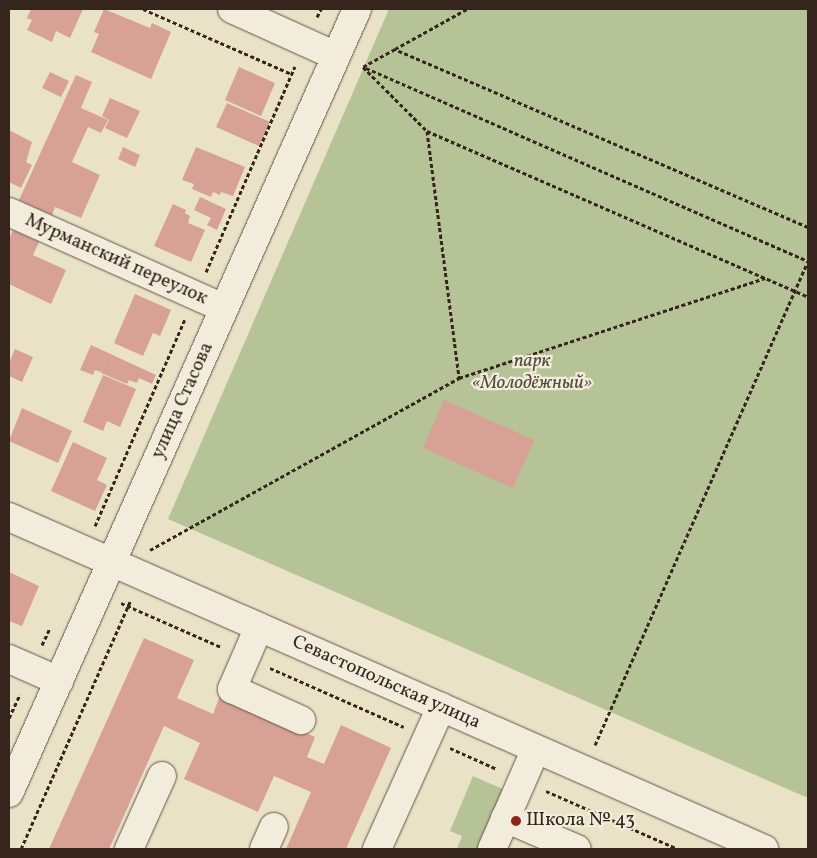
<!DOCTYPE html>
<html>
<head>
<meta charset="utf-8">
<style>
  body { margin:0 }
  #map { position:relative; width:817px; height:858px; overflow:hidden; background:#eae2c7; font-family:Vollkorn,serif }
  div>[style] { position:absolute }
  .green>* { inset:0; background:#b5c397 }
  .building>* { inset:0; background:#d7a195 }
  .path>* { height:3px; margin-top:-1.5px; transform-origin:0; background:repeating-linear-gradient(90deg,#36251d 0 4px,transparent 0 6.5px) }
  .roads { filter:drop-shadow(0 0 1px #635448) drop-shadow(0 0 1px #635448) }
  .minor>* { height:28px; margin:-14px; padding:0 14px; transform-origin:14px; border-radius:14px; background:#f1ecdb }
  .dots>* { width:14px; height:14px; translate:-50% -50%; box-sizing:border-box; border:2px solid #f1ecdb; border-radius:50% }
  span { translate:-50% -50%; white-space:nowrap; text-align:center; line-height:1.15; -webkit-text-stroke:4.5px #f1ecdb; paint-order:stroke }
  .street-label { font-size:19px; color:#36251d }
  .park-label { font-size:19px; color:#564c3c; font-style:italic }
  .poi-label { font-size:19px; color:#36251d }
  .left { translate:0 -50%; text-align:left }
  .frame { position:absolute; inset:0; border:10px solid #36251d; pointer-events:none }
</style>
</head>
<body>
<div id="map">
  <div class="green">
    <i style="clip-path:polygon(389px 9px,808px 9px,808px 798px,168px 519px)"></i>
    <i style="clip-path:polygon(473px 776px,505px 790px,479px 849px,457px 849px,462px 836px,450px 831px)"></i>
  </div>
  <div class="building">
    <i style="clip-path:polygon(31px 9px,83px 9px,70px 38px,56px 31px,52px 42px,27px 30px,32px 20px,27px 18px)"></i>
    <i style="clip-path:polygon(104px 9px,150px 28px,152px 23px,171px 32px,151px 79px,91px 52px,99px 34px,94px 32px)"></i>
    <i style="clip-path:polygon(239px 67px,275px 83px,261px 116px,225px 100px)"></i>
    <i style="clip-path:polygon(50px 72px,69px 81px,61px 97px,42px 88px)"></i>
    <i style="clip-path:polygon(76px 75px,92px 82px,81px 108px,108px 120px,101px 133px,88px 127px,72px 162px,100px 175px,81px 218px,55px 207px,52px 215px,19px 200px)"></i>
    <i style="clip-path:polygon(110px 98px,140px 111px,127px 138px,105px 128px,109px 120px,102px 116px)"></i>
    <i style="clip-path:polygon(227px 103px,270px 122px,259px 146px,216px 127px)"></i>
    <i style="clip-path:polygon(9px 130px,32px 142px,26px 162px,32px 165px,21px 188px,9px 182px)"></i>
    <i style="clip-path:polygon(123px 147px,140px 155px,135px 167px,118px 159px)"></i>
    <i style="clip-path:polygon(196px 147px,245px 167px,233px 196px,221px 192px,220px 195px,213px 192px,211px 197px,192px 189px,194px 184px,182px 180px)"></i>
    <i style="clip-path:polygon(200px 197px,226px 209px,217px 230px,207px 225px,211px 218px,194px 210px)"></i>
    <i style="clip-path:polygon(173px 204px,186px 210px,185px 213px,190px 216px,188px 223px,205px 230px,191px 262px,154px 246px)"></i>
    <i style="clip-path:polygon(13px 230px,39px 242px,33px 255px,66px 270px,51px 304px,9px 284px,9px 239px)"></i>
    <i style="clip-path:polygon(135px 294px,171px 310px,160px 336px,153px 333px,143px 356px,114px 343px)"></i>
    <i style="clip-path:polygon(91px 345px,156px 375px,152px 384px,139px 378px,137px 383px,129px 380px,127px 384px,101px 373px,106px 359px,101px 372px,95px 370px,93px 375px,80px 370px)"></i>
    <i style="clip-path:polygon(15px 349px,33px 357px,22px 382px,9px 376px,9px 363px)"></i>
    <i style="clip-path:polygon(103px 375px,136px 389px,120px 427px,107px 421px,103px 431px,83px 422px)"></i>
    <i style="clip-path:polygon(444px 400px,534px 440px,513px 488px,423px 448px)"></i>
    <i style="clip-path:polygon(22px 408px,72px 431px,58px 463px,9px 441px)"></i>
    <i style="clip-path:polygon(73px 442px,107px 458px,97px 480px,107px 485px,95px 511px,51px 491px)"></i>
    <i style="clip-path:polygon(9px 572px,39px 586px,22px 626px,9px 621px)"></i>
    <i style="clip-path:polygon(144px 638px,194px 660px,177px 698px,213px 714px,220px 696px,315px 737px,307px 757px,324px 764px,341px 725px,391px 748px,346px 849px,286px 849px,311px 792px,274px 776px,258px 812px,184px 779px,200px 743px,164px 726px,109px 849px,49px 849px)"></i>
  </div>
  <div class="path">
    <i style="left:143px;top:9px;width:163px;rotate:23.6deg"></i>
    <i style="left:317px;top:17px;width:9px;rotate:-63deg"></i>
    <i style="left:395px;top:49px;width:82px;rotate:-29.1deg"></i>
    <i style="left:366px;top:68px;width:482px;rotate:23.6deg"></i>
    <i style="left:427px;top:131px;width:249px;rotate:82.6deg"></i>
    <i style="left:808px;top:227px;width:450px;rotate:-156.7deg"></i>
    <i style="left:395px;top:49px;width:37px;rotate:151deg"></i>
    <i style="left:363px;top:67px;width:91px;rotate:45deg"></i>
    <i style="left:427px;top:131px;width:416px;rotate:23.5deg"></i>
    <i style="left:206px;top:272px;width:224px;rotate:-66.6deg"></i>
    <i style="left:95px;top:526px;width:226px;rotate:-66.5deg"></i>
    <i style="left:150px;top:550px;width:354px;rotate:-29.1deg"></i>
    <i style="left:459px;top:378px;width:322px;rotate:-18.1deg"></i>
    <i style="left:121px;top:603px;width:109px;rotate:23.7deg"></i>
    <i style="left:42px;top:645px;width:19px;rotate:-65deg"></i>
    <i style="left:270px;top:668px;width:146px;rotate:23.8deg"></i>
    <i style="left:9px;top:718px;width:26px;rotate:-65deg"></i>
    <i style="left:595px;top:745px;width:529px;rotate:-66.25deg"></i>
    <i style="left:450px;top:748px;width:51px;rotate:24.1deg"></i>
    <i style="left:546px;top:791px;width:144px;rotate:23.7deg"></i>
    <i style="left:21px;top:849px;width:272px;rotate:-66.2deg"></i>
  </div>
  <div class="roads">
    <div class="minor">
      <i style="left:232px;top:9px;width:114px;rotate:24.3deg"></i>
      <i style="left:9px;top:212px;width:235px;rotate:24.1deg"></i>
      <i style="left:9px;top:517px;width:825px;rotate:23.74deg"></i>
      <i style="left:259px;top:627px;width:68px;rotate:113.5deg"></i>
      <i style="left:232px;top:689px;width:76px;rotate:24.2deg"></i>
      <i style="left:9px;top:659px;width:55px;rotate:23.7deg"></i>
      <i style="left:9px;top:793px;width:858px;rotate:-66.06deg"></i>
      <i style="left:505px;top:818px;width:78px;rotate:23.3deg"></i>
      <i style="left:129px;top:849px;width:80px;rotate:-65.7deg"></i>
      <i style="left:264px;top:849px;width:24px;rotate:-66deg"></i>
      <i style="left:377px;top:849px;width:156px;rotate:-65.7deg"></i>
      <i style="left:492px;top:849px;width:109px;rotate:-66.3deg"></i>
    </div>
  </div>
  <div class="dots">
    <i style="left:516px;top:821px;background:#8f2418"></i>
  </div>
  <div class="street-label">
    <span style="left:116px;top:260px;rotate:24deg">Мурманский переулок</span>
    <span style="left:183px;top:401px;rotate:-66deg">улица Стасова</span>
    <span style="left:386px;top:683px;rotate:24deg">Севастопольская улица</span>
  </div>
  <div class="park-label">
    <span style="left:532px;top:373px">парк<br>«Молодёжный»</span>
  </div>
  <div class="poi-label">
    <span class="left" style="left:526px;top:821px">Школа № 43</span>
  </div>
  <div class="frame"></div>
</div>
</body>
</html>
